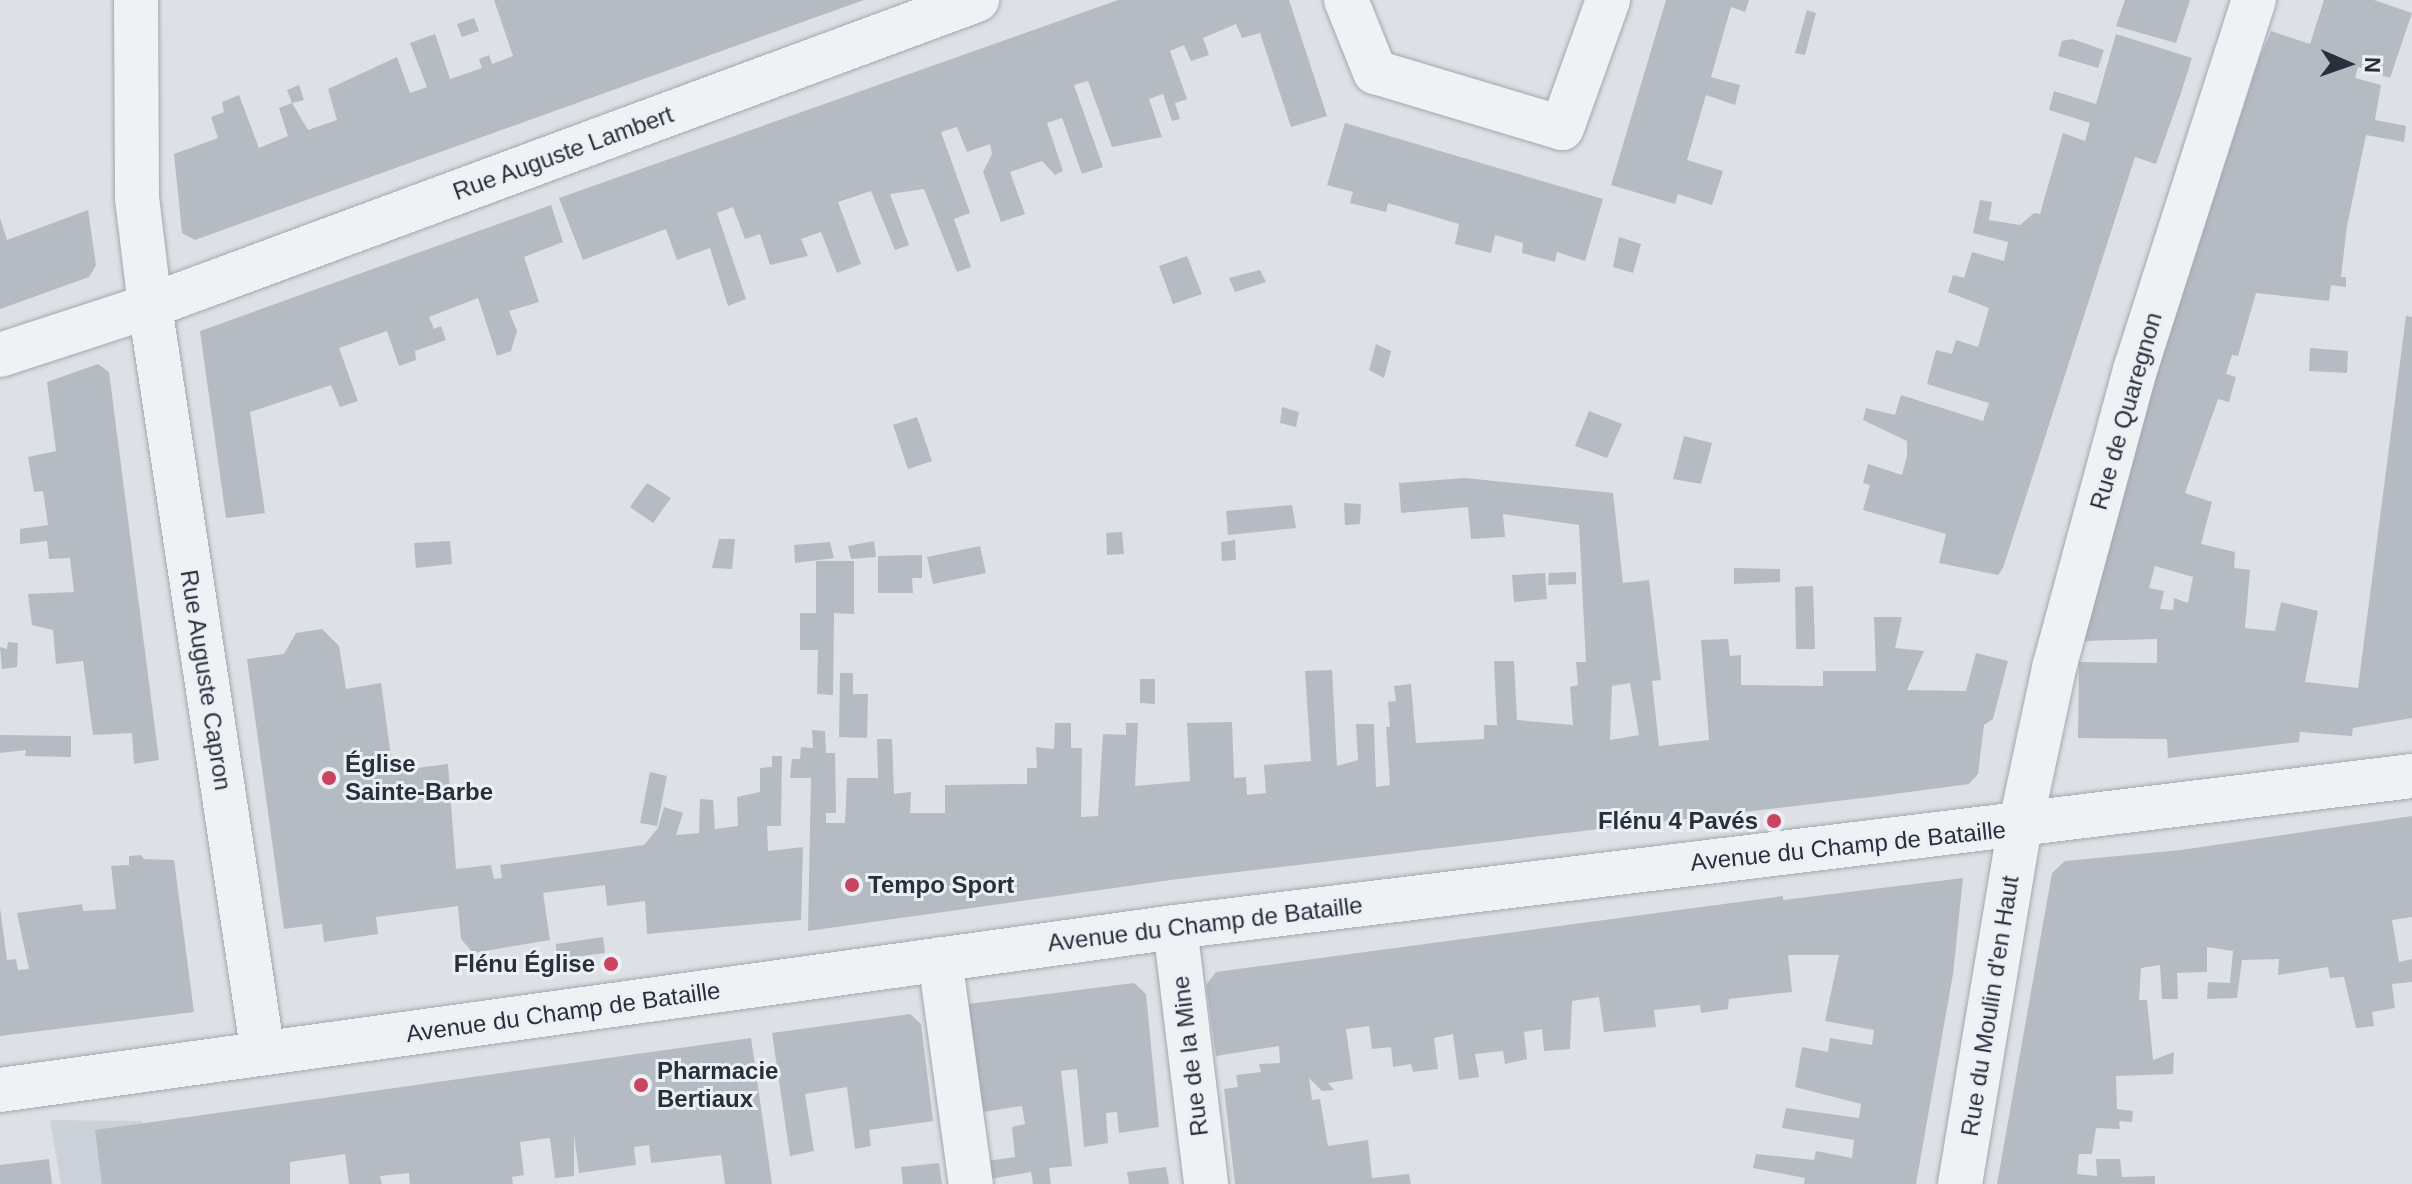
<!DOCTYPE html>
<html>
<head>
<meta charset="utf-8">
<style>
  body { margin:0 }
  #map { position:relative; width:2412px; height:1184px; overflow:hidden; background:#dde1e6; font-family:Helvetica,sans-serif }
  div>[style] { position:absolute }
  .built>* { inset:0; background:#cbd1d8 }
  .building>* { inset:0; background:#b4bbc3 }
  .roads { filter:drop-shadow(0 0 2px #a3a8b0) drop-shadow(0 0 2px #a3a8b0) }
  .minor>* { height:44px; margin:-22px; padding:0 22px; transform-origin:22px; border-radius:22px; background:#eff2f5 }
  .dots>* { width:22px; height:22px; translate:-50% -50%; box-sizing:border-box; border:4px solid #ecf0f4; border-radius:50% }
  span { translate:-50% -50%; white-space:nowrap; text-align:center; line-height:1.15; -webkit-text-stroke:6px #ecf0f4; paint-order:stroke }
  .street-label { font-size:24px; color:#27303c }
  .poi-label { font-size:24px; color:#27303c; font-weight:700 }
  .left { translate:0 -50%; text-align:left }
  .right { translate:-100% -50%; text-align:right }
  .north { position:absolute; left:2308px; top:24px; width:80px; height:80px; -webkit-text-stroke:6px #ecf0f4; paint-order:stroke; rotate:92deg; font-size:22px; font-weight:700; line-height:32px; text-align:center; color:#27303c }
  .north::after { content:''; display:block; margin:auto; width:28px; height:36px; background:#27303c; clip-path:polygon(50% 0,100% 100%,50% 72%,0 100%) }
</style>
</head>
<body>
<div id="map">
  <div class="built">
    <i style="clip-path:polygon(50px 1120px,142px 1121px,150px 1184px,61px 1184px)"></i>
  </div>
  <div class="building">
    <i style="clip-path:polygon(494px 0,864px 0,195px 240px,182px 233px,174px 154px,218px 138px,211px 117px,224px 112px,222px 102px,239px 95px,259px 148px,288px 136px,279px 108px,292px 103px,308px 130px,337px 120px,328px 89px,397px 57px,410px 93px,427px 87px,410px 43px,435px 34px,450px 79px,482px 68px,479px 59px,489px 55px,492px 64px,513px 56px)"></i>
    <i style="clip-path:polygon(1118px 0,1289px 0,1327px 116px,1291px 127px,1260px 33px,1242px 38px,1236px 24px,1203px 38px,1209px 55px,1191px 61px,1184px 45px,1170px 51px,1187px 99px,1175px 103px,1180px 119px,1172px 121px,1163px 94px,1149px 99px,1162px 137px,1112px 147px,1088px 81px,1074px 85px,1103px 167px,1082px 174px,1062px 118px,1047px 123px,1063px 171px,1055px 175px,1042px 161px,1010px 172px,1025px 214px,1001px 222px,983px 172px,992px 154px,990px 144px,967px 152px,957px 127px,941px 132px,970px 213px,954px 219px,971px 267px,957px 272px,924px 189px,890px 194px,909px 245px,895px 250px,871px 191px,838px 202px,861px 264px,837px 273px,821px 232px,801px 239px,808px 256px,770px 265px,760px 234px,745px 239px,733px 207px,717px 213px,746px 299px,728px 306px,710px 248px,677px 260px,666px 229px,583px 260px,559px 198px)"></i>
    <i style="clip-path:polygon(1666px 0,1749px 0,1745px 12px,1731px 7px,1711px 77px,1740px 85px,1735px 105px,1706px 95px,1687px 160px,1723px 171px,1712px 205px,1678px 194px,1675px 204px,1611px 185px)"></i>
    <i style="clip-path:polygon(2125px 0,2190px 0,2176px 43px,2116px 26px)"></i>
    <i style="clip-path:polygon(evenodd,2324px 0,2374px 0,2412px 13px,2390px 78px,2358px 67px,2355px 78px,2381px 85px,2375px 120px,2406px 126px,2404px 142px,2366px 135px,2347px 226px,2341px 277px,2346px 277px,2346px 287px,2331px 285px,2329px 301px,2256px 293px,2238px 356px,2232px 355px,2226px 374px,2236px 377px,2229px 402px,2218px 399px,2185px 493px,2212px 502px,2201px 544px,2235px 552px,2234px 568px,2250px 570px,2245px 628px,2275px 631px,2281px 602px,2318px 611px,2305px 682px,2358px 688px,2406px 316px,2412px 317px,2412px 718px,2353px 728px,2352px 736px,2300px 732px,2299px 742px,2168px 758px,2167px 739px,2078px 738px,2079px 662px,2157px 663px,2157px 639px,2083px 641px,2139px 429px,2259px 59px,2271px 31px,2310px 44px,2324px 0,2155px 566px,2193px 577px,2188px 603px,2174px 598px,2173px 610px,2160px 609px,2164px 591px,2149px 588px,2155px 566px)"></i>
    <i style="clip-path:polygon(1807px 10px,1816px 13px,1805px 55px,1795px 53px)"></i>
    <i style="clip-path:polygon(474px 18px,479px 31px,462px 37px,457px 24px)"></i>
    <i style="clip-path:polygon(2116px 34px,2192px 58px,2180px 96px,2156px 164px,2135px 157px,2003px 568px,1998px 575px,1939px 563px,1946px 534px,1863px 510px,1870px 485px,1863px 483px,1868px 464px,1902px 475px,1907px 456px,1907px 441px,1863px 420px,1866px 408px,1895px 415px,1901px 395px,1983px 421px,1989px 403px,1927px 384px,1936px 350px,1952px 354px,1956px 340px,1978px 347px,1989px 308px,1948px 292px,1953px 275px,1964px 278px,1972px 252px,2004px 261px,2008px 242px,1973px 233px,1980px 200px,1992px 202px,1989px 220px,2020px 225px,2034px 213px,2040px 214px,2063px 133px,2085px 141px,2090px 123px,2049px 110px,2054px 91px,2096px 104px)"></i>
    <i style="clip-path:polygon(2072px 39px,2104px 50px,2098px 68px,2058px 56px,2062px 41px)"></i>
    <i style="clip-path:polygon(299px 85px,304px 100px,292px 103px,287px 90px)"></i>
    <i style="clip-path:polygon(1345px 123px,1603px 199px,1585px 261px,1557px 252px,1555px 262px,1522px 253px,1523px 243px,1495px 235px,1491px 253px,1455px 244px,1459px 224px,1388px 203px,1386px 212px,1350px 203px,1353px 192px,1327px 185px)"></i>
    <i style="clip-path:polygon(551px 205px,563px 242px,524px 257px,539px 302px,509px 311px,517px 331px,511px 351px,497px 356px,478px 298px,429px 317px,434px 329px,441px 326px,446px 340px,415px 351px,416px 360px,399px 366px,387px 331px,339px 348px,358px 401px,340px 407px,331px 385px,250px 412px,265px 513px,226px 518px,200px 331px)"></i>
    <i style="clip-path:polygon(88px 210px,96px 265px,89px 277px,0 309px,0 218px,7px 240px)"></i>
    <i style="clip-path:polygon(1619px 237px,1641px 244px,1633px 273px,1613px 267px)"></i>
    <i style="clip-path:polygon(1187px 256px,1202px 294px,1173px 304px,1159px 266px)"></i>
    <i style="clip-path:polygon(1260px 270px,1266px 282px,1235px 292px,1229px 278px)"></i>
    <i style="clip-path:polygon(1376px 344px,1391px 351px,1384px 378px,1369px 370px)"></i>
    <i style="clip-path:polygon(2310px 348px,2348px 351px,2347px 373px,2309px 371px)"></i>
    <i style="clip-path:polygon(98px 364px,109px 372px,159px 760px,134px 764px,132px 733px,93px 735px,83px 661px,56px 664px,53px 630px,32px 625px,28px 594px,74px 592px,70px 558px,49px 559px,47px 541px,20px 544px,20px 529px,48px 525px,43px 491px,34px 492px,28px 457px,56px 451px,47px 382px)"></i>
    <i style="clip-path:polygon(1282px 407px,1299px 412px,1296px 427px,1280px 423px)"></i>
    <i style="clip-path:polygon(1589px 411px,1622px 424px,1607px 458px,1575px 446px)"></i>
    <i style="clip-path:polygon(917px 417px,932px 461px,908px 469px,893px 425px)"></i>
    <i style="clip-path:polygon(1684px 436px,1712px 443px,1701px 484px,1673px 479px)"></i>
    <i style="clip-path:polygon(evenodd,1465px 478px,1613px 493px,1623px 583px,1649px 580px,1661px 680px,1652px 681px,1659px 746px,1709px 740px,1701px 640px,1728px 639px,1730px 656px,1741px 655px,1741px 685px,1823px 686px,1823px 671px,1876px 671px,1874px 617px,1902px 617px,1895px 648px,1924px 651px,1907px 690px,1966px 691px,1976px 653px,2008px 661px,1993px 719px,1984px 725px,1978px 774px,1969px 784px,1872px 797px,1178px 879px,808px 931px,811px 778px,790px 778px,792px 759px,800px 759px,801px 747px,813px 748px,812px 730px,825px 731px,826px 753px,835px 753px,836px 813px,826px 813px,826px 823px,845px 823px,847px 778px,878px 778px,877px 739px,892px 739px,894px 794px,911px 792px,910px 813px,945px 813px,945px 785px,1027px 784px,1027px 768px,1037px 768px,1036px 747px,1054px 749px,1055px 723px,1071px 723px,1071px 748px,1082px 748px,1081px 817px,1098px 816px,1103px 734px,1126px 735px,1126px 723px,1138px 723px,1135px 786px,1190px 781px,1187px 723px,1232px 722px,1234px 778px,1246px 777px,1247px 795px,1266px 793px,1264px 765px,1311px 761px,1305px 671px,1332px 670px,1337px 766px,1358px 760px,1356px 724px,1374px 724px,1376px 787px,1390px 785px,1386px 727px,1390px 727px,1388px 702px,1396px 701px,1394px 686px,1411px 684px,1416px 743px,1484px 739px,1484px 725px,1497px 725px,1494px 661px,1514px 661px,1517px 720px,1573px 725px,1570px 687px,1578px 685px,1576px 662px,1586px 662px,1579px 525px,1503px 514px,1505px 537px,1471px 539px,1468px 507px,1401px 513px,1399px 483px,1465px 478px,1630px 683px,1639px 735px,1610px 740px,1612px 686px,1630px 683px)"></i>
    <i style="clip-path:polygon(647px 483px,671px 498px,653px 523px,630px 507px)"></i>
    <i style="clip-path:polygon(1344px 503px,1361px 504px,1360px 524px,1345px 525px)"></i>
    <i style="clip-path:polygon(1292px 505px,1296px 528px,1228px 535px,1226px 511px)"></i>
    <i style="clip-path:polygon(1122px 532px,1124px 554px,1107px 555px,1106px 533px)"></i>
    <i style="clip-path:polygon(719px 539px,735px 539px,732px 569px,712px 568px)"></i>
    <i style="clip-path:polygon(1235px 540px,1236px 560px,1222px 561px,1221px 542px)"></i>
    <i style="clip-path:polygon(450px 541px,452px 564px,416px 568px,414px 543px)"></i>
    <i style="clip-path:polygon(874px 541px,876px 557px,851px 559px,848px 546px)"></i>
    <i style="clip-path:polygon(830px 542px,834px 558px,795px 563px,794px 545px)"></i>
    <i style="clip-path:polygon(980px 546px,986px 573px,933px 584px,927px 557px)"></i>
    <i style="clip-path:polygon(922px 555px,922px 578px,912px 578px,913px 593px,878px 593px,878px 556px)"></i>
    <i style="clip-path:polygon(816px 561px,854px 561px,854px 614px,834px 613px,833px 695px,817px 694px,818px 650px,800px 650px,800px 613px,816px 613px)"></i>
    <i style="clip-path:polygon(1734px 568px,1780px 569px,1780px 582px,1734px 584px)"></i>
    <i style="clip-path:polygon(1576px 572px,1576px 584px,1548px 585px,1549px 573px)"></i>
    <i style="clip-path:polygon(1545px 573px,1547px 599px,1514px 602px,1512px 575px)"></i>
    <i style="clip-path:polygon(1813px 586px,1815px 649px,1796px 649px,1795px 587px)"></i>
    <i style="clip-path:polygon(322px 629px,339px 646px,346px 689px,381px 683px,393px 771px,448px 764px,456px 869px,491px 865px,494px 879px,502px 878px,500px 865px,644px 845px,658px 828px,664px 807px,683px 813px,676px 835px,699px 833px,700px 799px,713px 800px,715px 829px,738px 826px,737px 797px,760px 792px,760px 768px,772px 767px,772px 756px,782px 756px,781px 826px,767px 826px,768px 851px,803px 847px,801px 920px,647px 934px,645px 901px,607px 906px,605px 885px,543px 893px,550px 940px,473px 953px,461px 939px,458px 906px,376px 917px,378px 934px,324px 942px,322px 924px,284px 929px,247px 659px,284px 654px,296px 633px)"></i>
    <i style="clip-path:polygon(8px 642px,18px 643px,17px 667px,2px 669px,0 647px,7px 649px)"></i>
    <i style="clip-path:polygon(840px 673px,853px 673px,853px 694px,868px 694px,867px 738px,839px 737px)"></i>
    <i style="clip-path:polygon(1140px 679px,1155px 679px,1155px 704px,1140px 703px)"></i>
    <i style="clip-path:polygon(0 735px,71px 736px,71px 757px,25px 756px,26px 750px,0 753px)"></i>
    <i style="clip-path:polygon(650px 772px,667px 776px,657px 826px,640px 823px)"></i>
    <i style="clip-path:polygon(2412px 816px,2412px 917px,2392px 920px,2399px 962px,2412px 959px,2412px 982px,2392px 984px,2395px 1008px,2372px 1012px,2374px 1026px,2356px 1028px,2344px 977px,2330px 978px,2328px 967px,2278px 975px,2279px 959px,2242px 960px,2237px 998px,2207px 999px,2208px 982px,2230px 983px,2233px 951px,2207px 947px,2207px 972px,2177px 973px,2178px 999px,2162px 999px,2160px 965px,2141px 968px,2139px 1000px,2147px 1000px,2153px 1060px,2174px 1052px,2173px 1074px,2116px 1076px,2117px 1109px,2133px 1111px,2132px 1122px,2119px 1121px,2120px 1129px,2096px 1128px,2092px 1154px,2079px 1154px,2077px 1174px,2097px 1176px,2096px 1159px,2120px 1159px,2122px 1177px,2155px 1176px,2155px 1184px,1997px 1184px,2052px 873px,2065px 861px,2181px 850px)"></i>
    <i style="clip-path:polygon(141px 855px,144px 859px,174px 860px,194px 1012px,0 1036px,0 908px,7px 960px,16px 959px,18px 970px,29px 969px,17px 913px,82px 904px,83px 911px,116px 909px,111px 866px,129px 865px,129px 856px)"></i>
    <i style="clip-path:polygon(1963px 878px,1953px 974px,1916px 1184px,1804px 1184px,1805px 1178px,1753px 1168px,1756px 1154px,1814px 1160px,1816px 1151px,1852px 1158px,1854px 1140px,1782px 1128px,1786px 1108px,1859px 1118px,1861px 1104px,1795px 1087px,1802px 1047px,1828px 1052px,1830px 1038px,1872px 1045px,1874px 1030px,1825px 1021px,1839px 955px,1788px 955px,1792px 992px,1729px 999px,1728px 1009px,1701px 1013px,1700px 1005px,1654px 1010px,1656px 1027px,1604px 1032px,1599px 997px,1572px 1001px,1570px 1049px,1544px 1051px,1542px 1029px,1524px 1032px,1527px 1059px,1505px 1064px,1503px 1051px,1475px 1054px,1479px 1077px,1459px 1080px,1453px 1034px,1434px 1038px,1438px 1069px,1413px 1072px,1411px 1064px,1393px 1067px,1391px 1047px,1372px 1049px,1369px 1026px,1346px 1029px,1353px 1079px,1328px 1083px,1334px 1090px,1322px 1091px,1309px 1078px,1312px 1100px,1320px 1099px,1328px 1146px,1368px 1140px,1372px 1178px,1409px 1174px,1411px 1184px,1235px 1184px,1224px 1089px,1238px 1087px,1236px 1075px,1261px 1072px,1259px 1064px,1280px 1063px,1279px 1046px,1216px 1056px,1206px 985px,1216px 972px,1783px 896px,1783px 900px)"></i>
    <i style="clip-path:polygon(603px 937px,605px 953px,557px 959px,556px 944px)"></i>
    <i style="clip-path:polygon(1134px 983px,1146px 994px,1159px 1127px,1119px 1133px,1117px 1112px,1106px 1113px,1108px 1143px,1084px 1147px,1077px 1069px,1061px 1071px,1072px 1166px,1049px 1168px,1051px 1184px,1033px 1184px,1031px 1172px,989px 1179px,987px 1161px,1015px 1157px,1012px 1127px,1025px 1124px,1022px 1106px,976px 1113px,960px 1005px)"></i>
    <i style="clip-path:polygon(910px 1014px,921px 1024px,933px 1121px,869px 1130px,871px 1146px,855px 1149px,847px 1087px,805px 1094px,814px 1151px,790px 1156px,772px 1033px)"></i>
    <i style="clip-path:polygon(751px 1038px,772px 1184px,725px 1184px,721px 1155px,651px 1163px,649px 1145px,634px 1147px,636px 1165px,579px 1173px,574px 1135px,574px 1176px,555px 1178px,550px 1138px,520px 1142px,524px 1175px,512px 1177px,513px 1184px,410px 1184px,409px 1173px,380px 1176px,382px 1184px,349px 1184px,345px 1154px,290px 1162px,290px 1184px,102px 1184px,95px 1130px)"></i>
    <i style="clip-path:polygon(49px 1159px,52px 1184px,0 1184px,0 1165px)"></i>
    <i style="clip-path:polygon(939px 1163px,942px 1184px,903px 1184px,901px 1167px)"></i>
    <i style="clip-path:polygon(1166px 1167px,1169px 1184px,1129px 1184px,1127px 1172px)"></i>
  </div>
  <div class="roads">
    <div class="minor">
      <i style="left:136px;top:0;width:198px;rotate:89.7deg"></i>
      <i style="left:137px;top:198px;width:109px;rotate:83.1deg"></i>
      <i style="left:150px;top:306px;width:756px;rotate:81.41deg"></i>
      <i style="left:1346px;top:0;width:78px;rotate:68.1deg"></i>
      <i style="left:1375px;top:72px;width:195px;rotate:16.7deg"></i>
      <i style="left:1562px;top:128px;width:136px;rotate:-70.2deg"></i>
      <i style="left:0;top:355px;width:158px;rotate:-18.1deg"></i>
      <i style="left:150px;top:306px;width:882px;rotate:-20.31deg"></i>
      <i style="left:1175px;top:927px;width:259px;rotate:83.1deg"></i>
      <i style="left:940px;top:959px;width:227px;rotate:82.2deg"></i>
      <i style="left:0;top:1090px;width:1186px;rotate:-7.9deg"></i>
      <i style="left:1175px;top:927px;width:1246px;rotate:-6.96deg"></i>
      <i style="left:1960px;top:1184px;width:362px;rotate:-80.5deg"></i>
      <i style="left:2020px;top:827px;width:163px;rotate:-77.9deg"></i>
      <i style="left:2054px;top:668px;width:309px;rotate:-74.8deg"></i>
      <i style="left:2135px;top:370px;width:389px;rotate:-72.2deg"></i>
    </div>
  </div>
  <div class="dots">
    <i style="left:329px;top:778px;background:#ca4461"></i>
    <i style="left:1774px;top:821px;background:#ca4461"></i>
    <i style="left:852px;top:885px;background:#ca4461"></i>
    <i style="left:611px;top:964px;background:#ca4461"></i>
    <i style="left:641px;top:1085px;background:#ca4461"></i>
  </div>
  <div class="street-label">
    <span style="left:563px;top:153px;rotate:-20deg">Rue Auguste Lambert</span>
    <span style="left:2126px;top:411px;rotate:-74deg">Rue de Quaregnon</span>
    <span style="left:206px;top:680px;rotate:81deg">Rue Auguste Capron</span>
    <span style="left:1848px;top:846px;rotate:-6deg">Avenue du Champ de Bataille</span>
    <span style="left:1205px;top:924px;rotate:-7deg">Avenue du Champ de Bataille</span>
    <span style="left:1990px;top:1006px;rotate:-81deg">Rue du Moulin d'en Haut</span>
    <span style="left:563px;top:1012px;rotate:-8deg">Avenue du Champ de Bataille</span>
    <span style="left:1190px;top:1056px;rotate:-97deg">Rue de la Mine</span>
  </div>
  <div class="poi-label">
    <span class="left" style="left:345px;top:778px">Église<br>Sainte-Barbe</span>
    <span class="right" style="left:1758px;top:821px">Flénu 4 Pavés</span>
    <span class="left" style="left:868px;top:885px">Tempo Sport</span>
    <span class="right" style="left:595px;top:964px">Flénu Église</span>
    <span class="left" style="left:657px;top:1085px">Pharmacie<br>Bertiaux</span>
  </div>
  <div class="north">N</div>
</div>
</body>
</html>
